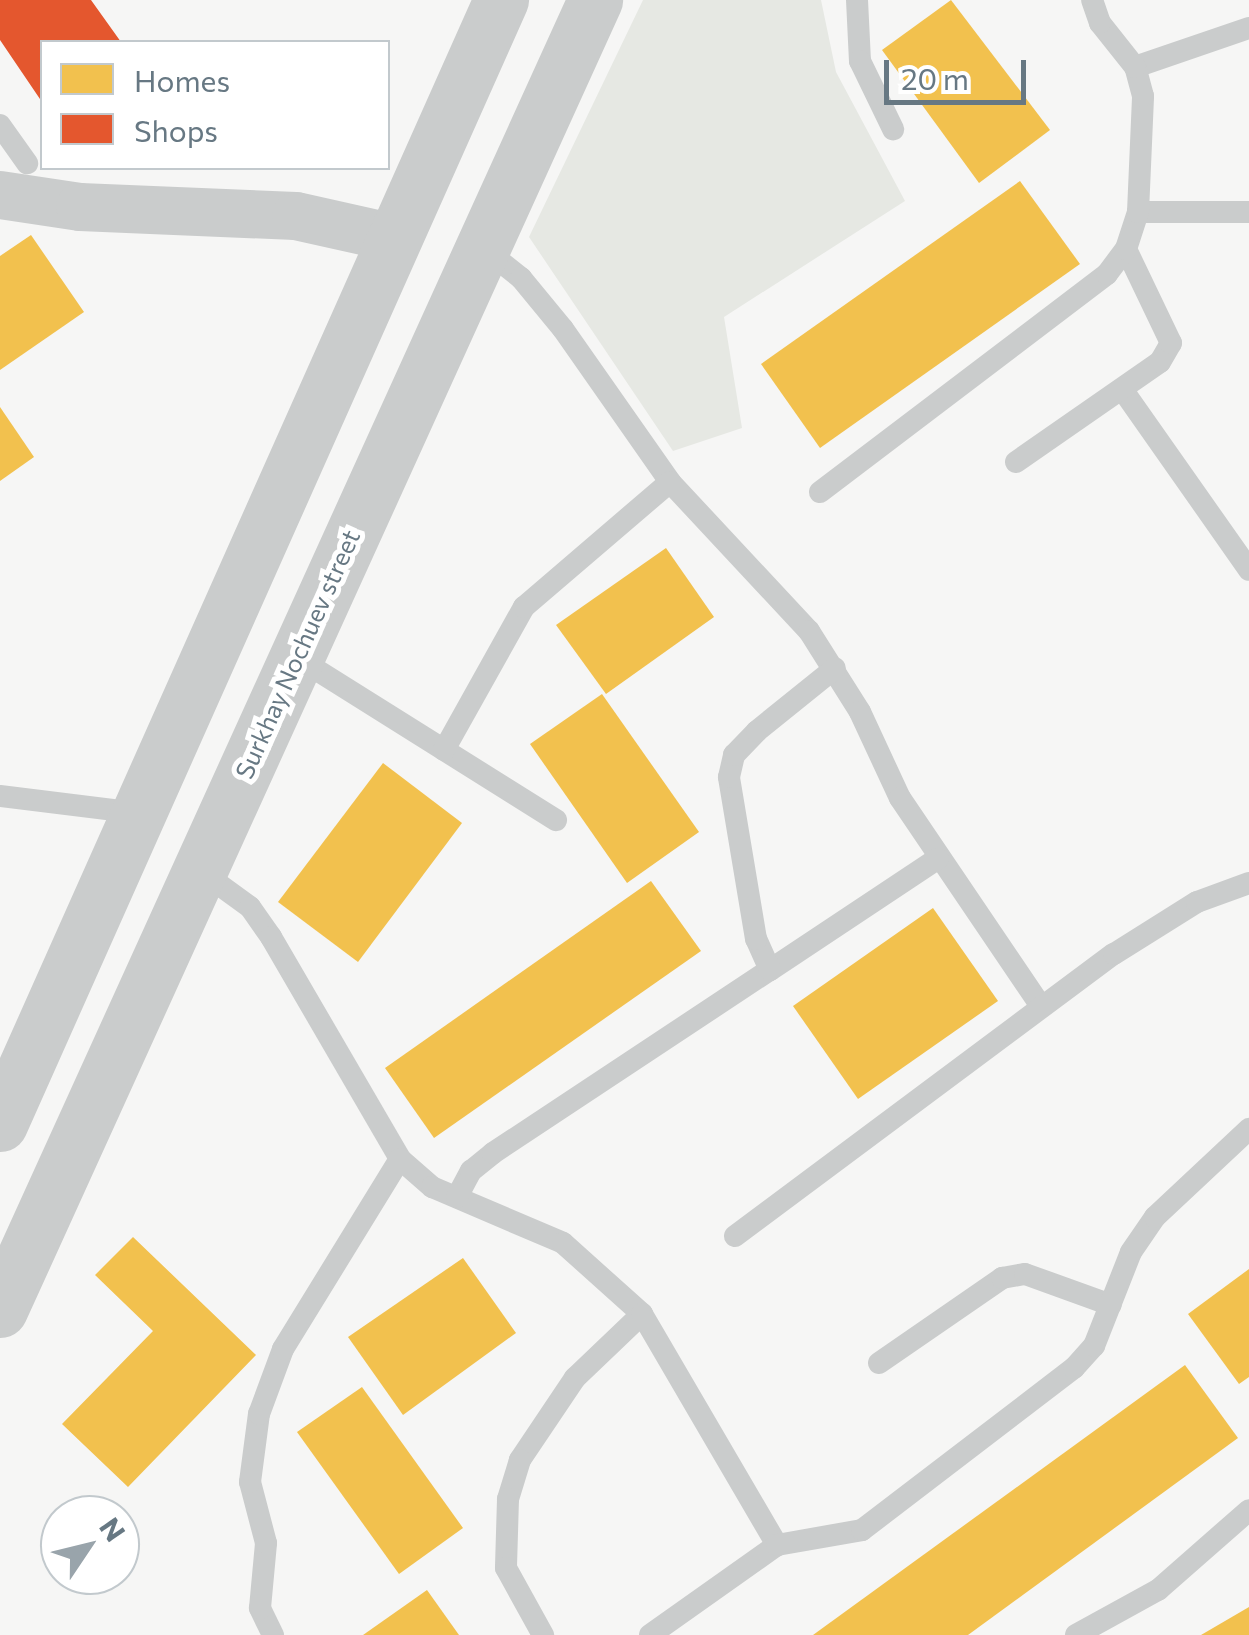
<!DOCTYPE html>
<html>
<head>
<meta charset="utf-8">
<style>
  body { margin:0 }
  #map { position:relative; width:1249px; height:1635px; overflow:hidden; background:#f6f6f5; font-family:Commissioner,sans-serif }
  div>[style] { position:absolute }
  .green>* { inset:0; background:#e6e8e3 }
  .homes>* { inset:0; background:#f2c14e }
  .shops>* { inset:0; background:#e4572e }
  .service>* { height:22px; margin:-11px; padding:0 11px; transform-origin:11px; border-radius:11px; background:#cacccc }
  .minor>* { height:48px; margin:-24px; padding:0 24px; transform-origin:24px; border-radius:24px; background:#cacccc }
  .tertiary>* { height:55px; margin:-27.5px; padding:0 27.5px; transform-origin:27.5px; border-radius:27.5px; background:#cacccc }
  span { translate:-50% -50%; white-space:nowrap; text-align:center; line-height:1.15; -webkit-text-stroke:10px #fff; paint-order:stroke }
  .street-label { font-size:25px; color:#677883 }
  .legend { position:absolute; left:40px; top:40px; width:350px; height:130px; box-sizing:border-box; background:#fff; border:2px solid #c2c9cd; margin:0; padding:12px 18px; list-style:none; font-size:30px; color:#677883 }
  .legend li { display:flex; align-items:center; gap:20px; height:50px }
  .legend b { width:50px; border:2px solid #c2c9cd }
  .north { position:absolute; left:40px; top:1495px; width:100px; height:100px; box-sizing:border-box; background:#fff; border:2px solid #c2c9cd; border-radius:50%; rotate:55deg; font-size:28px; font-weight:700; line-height:40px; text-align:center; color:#677883 }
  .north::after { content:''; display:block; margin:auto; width:35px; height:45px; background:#99a4ab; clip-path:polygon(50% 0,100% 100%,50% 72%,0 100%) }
  .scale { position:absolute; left:884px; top:60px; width:142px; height:45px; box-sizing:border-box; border:5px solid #677883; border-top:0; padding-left:12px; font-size:30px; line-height:35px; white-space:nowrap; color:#677883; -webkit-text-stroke:8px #fff; paint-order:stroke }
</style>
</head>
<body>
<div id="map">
  <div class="green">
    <i style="clip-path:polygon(643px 0,821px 0,836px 72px,905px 201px,724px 317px,742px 428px,673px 451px,529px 237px)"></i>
  </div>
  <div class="homes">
    <i style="clip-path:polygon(951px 0,1050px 130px,979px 183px,882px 50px)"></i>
    <i style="clip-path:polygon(1020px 181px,1080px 264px,820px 448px,761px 364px)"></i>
    <i style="clip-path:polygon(31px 235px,84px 312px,0 370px,0 256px)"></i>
    <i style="clip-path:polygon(0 407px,34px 457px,0 481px)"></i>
    <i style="clip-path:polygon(666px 548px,714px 617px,606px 694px,556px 625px)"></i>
    <i style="clip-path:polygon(602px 694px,699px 832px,627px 883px,530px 744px)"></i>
    <i style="clip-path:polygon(383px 763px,462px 823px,358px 962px,278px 902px)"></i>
    <i style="clip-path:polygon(651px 881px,701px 951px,434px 1138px,385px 1068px)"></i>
    <i style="clip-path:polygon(933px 908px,998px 1001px,858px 1099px,793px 1006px)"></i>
    <i style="clip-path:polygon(133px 1237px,256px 1355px,128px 1487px,62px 1424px,153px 1331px,95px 1275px)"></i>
    <i style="clip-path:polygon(463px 1258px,516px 1333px,403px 1415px,348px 1337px)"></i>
    <i style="clip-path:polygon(1249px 1269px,1249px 1377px,1239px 1384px,1188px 1314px)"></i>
    <i style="clip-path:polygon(1185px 1365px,1238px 1438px,968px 1635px,813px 1635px)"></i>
    <i style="clip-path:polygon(362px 1387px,463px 1528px,399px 1574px,297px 1432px)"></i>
    <i style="clip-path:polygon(427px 1590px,459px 1635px,363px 1635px)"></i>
    <i style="clip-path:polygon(1249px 1607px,1249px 1635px,1201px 1635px)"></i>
  </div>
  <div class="shops">
    <i style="clip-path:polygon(0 0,91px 0,121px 42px,42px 42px,42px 102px,0 40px)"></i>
  </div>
  <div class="service">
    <i style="left:857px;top:0;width:61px;rotate:87.2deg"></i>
    <i style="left:860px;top:61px;width:76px;rotate:64.1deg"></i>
    <i style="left:1135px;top:67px;width:120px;rotate:-18.9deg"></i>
    <i style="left:0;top:125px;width:47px;rotate:54.6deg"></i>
    <i style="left:1138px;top:212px;width:111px"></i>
    <i style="left:482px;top:247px;width:50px;rotate:38.5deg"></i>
    <i style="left:521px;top:278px;width:66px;rotate:50.5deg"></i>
    <i style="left:563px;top:329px;width:187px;rotate:55deg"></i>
    <i style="left:670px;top:482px;width:204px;rotate:47deg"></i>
    <i style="left:809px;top:631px;width:96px;rotate:57.8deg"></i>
    <i style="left:860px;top:712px;width:95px;rotate:65.1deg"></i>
    <i style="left:900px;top:798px;width:251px;rotate:55.9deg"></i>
    <i style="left:1122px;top:389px;width:221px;rotate:54.9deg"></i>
    <i style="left:1016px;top:462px;width:175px;rotate:-34.8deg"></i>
    <i style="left:1160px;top:362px;width:22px;rotate:-60deg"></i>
    <i style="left:1171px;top:343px;width:104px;rotate:-115.6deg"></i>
    <i style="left:820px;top:492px;width:360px;rotate:-37.2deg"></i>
    <i style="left:1107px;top:274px;width:31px;rotate:-53deg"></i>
    <i style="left:1126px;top:249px;width:39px;rotate:-72deg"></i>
    <i style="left:1138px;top:212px;width:116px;rotate:-87.5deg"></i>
    <i style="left:1143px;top:96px;width:30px;rotate:-105deg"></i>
    <i style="left:1135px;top:67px;width:56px;rotate:-128.5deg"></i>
    <i style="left:1100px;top:23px;width:24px;rotate:-109deg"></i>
    <i style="left:296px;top:657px;width:307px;rotate:32.1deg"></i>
    <i style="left:444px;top:750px;width:164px;rotate:-60.8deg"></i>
    <i style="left:524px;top:607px;width:192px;rotate:-40.6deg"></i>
    <i style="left:0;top:796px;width:140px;rotate:7deg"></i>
    <i style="left:199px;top:870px;width:63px;rotate:36deg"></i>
    <i style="left:250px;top:907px;width:37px;rotate:55deg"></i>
    <i style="left:271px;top:937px;width:257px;rotate:59.8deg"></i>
    <i style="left:400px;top:1159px;width:43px;rotate:41.2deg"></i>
    <i style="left:432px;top:1187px;width:142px;rotate:23.1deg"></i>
    <i style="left:563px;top:1243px;width:106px;rotate:41.9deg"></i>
    <i style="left:642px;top:1314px;width:93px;rotate:136.3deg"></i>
    <i style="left:575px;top:1378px;width:99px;rotate:123.9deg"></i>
    <i style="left:520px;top:1460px;width:41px;rotate:107.1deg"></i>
    <i style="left:508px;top:1499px;width:69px;rotate:91.7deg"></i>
    <i style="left:506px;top:1568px;width:77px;rotate:61.1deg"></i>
    <i style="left:770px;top:970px;width:201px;rotate:-33.6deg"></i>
    <i style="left:457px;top:1197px;width:30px;rotate:-62deg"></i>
    <i style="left:471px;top:1171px;width:28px;rotate:-39deg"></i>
    <i style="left:493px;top:1153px;width:332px;rotate:-33.5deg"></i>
    <i style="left:770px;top:970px;width:34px;rotate:-114deg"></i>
    <i style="left:756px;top:939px;width:164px;rotate:-99.5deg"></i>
    <i style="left:729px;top:777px;width:23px;rotate:-77deg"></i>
    <i style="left:734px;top:755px;width:33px;rotate:-46deg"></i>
    <i style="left:757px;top:731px;width:100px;rotate:-38.9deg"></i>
    <i style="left:735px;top:1236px;width:472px;rotate:-36.7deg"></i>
    <i style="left:1114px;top:954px;width:98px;rotate:-32.1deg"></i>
    <i style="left:1197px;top:902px;width:55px;rotate:-20.1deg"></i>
    <i style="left:642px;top:1314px;width:268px;rotate:59.7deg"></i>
    <i style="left:879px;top:1363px;width:150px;rotate:-34.6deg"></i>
    <i style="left:1002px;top:1278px;width:23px;rotate:-10deg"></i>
    <i style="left:1025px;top:1274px;width:91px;rotate:19.8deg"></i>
    <i style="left:273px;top:1635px;width:30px;rotate:-116deg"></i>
    <i style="left:260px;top:1608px;width:65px;rotate:-84.7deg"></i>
    <i style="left:266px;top:1543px;width:63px;rotate:-104.7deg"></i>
    <i style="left:250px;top:1482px;width:69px;rotate:-82.5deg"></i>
    <i style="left:259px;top:1414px;width:69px;rotate:-69.7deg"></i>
    <i style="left:283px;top:1349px;width:223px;rotate:-58.4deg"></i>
    <i style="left:650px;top:1635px;width:156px;rotate:-35.3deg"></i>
    <i style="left:777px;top:1545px;width:86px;rotate:-10deg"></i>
    <i style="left:862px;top:1530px;width:267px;rotate:-37.4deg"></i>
    <i style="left:1074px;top:1368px;width:30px;rotate:-48deg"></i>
    <i style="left:1094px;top:1346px;width:101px;rotate:-68.5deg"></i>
    <i style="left:1131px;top:1252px;width:42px;rotate:-55.6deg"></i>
    <i style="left:1155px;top:1217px;width:129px;rotate:-43.1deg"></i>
    <i style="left:1076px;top:1635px;width:94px;rotate:-28.8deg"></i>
    <i style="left:1158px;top:1590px;width:121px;rotate:-41.3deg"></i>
  </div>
  <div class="minor">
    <i style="left:0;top:195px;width:81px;rotate:8.5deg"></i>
    <i style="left:80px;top:207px;width:216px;rotate:2.4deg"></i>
    <i style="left:296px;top:216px;width:96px;rotate:12.6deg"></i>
  </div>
  <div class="tertiary">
    <i style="left:0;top:1124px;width:1231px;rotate:-65.98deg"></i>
    <i style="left:0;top:1310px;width:1439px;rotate:-65.57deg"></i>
  </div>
  <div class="street-label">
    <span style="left:297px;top:654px;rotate:-66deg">Surkhay Nochuev street</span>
  </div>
  <ul class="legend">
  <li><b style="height:28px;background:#f2c14e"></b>Homes</li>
  <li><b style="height:28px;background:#e4572e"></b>Shops</li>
  </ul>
  <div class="north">N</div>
  <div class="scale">20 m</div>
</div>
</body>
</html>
